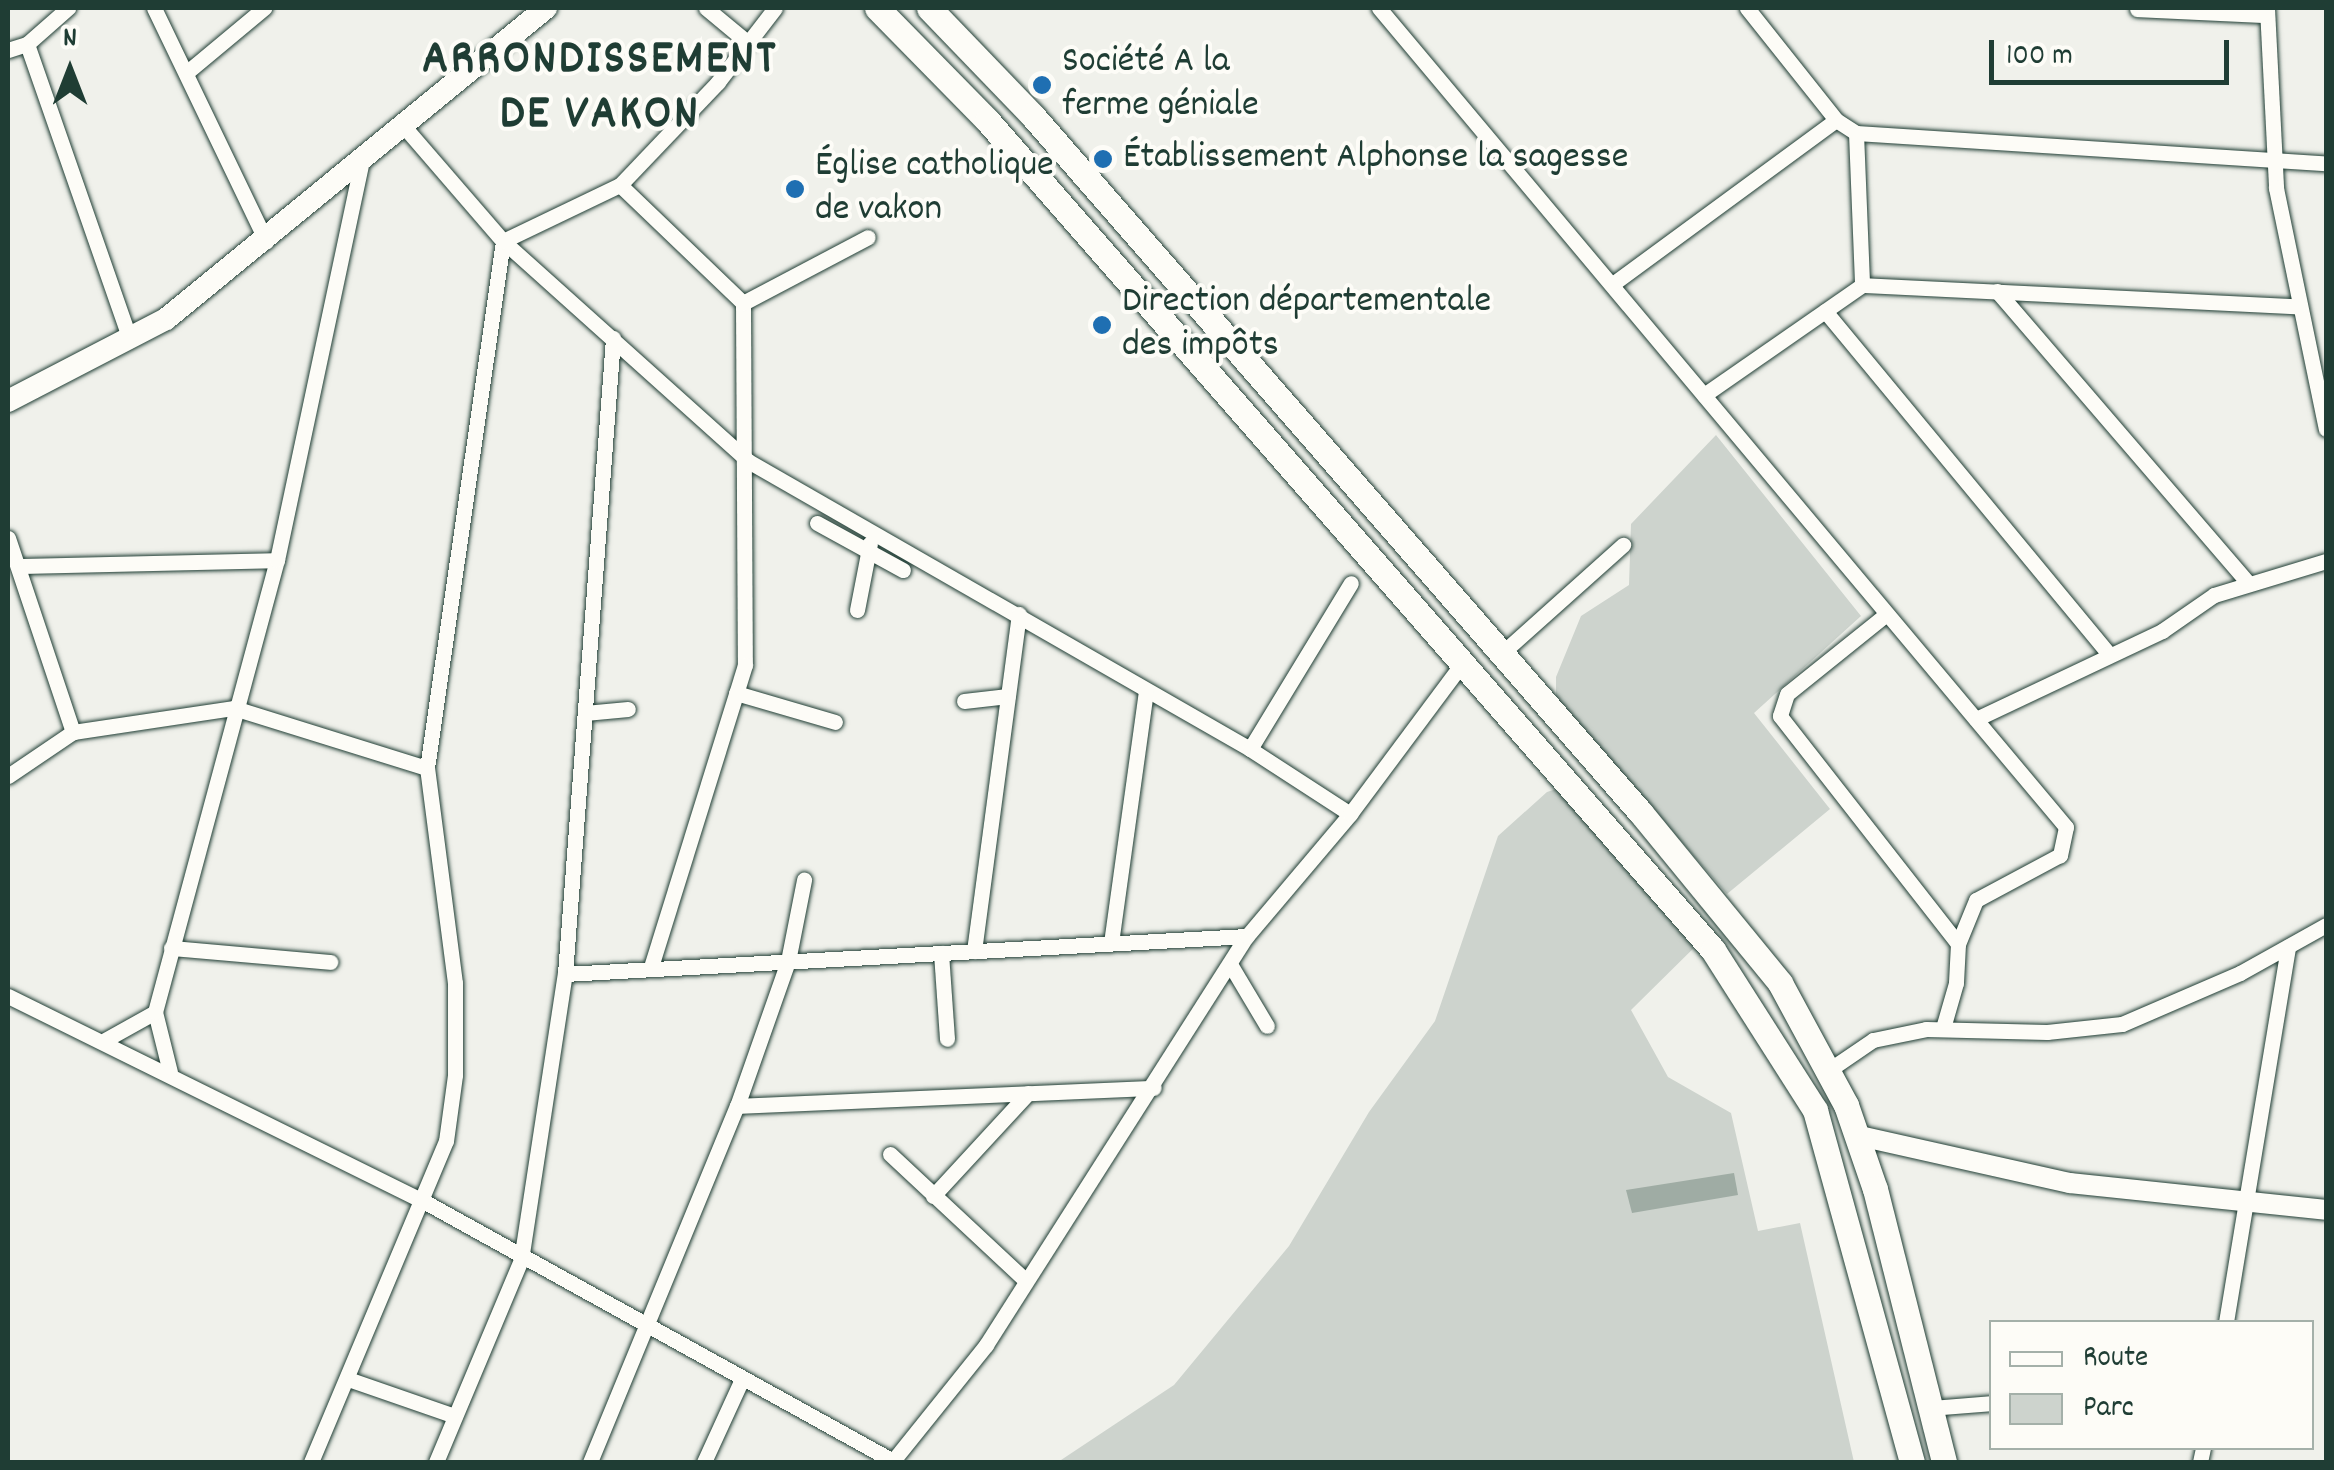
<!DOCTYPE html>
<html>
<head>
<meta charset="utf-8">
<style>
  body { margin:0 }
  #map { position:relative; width:2334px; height:1470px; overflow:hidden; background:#f0f1eb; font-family:Dekko,sans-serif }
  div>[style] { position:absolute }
  .green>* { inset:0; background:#cdd3cd }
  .water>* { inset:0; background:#9faca4 }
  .roads { filter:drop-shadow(0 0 2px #1f3d34) drop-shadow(0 0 2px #1f3d34) }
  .minor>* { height:15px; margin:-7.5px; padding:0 7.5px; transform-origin:7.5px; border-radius:7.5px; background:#fdfcf7 }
  .tertiary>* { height:20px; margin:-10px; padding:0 10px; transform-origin:10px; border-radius:10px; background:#fdfcf7 }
  .secondary>* { height:22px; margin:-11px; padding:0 11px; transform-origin:11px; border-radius:11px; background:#fdfcf7 }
  .trunk>* { height:25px; margin:-12.5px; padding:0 12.5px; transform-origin:12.5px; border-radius:12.5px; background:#fdfcf7 }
  .dots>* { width:28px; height:28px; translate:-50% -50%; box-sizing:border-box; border:5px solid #fdfcf7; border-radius:50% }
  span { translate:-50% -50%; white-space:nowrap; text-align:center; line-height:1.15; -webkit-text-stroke:8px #fdfcf7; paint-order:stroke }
  .poi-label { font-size:38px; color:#1f3d34 }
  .left { translate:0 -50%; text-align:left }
  .district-label { font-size:48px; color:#1f3d34; font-weight:700; letter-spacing:2.5px }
  .frame { position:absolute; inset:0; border:10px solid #1f3d34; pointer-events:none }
  .legend { position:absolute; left:1989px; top:1320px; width:325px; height:130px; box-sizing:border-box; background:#fdfcf7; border:2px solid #a4b0a9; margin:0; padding:12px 18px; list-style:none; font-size:30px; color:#1f3d34 }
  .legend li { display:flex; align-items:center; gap:20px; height:50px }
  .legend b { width:50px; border:2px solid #a4b0a9 }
  .north { position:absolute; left:20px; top:20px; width:100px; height:100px; -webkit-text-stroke:8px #fdfcf7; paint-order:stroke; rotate:0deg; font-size:28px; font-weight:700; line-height:40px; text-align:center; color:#1f3d34 }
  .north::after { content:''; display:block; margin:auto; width:35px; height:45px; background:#1f3d34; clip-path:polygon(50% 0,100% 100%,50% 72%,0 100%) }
  .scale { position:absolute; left:1989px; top:40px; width:240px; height:45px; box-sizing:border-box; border:5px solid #1f3d34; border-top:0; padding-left:12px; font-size:30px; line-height:35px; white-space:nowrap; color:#1f3d34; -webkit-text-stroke:8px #fdfcf7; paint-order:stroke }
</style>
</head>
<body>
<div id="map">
  <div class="green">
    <i style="clip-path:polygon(1716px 435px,1861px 616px,1754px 713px,1830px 809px,1727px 894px,1556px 698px,1556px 677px,1581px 616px,1629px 585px,1631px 524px)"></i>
    <i style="clip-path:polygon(1575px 783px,1709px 933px,1631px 1010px,1668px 1077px,1731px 1113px,1758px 1231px,1800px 1223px,1854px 1462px,1058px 1462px,1174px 1385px,1289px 1246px,1369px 1112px,1435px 1021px,1498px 836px,1547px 792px)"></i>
  </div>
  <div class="water">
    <i style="clip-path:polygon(1734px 1173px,1738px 1195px,1632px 1213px,1626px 1190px)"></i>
  </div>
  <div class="roads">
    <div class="minor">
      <i style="left:154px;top:8px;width:259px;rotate:64.3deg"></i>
      <i style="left:706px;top:8px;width:53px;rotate:39.7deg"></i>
      <i style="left:1379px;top:8px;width:1069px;rotate:50.01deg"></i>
      <i style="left:2066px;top:827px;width:29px;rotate:102deg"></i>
      <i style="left:2060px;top:855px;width:95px;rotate:151.8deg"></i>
      <i style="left:1976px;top:900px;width:48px;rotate:112.2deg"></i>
      <i style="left:1958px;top:944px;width:39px;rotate:93deg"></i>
      <i style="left:1956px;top:983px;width:47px;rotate:106.1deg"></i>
      <i style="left:1747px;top:8px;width:143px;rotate:51.5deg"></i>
      <i style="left:1836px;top:120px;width:24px;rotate:33deg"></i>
      <i style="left:1856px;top:133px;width:471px;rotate:3.7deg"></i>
      <i style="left:2267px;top:8px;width:180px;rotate:87.1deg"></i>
      <i style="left:2276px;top:188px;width:246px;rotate:78.3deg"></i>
      <i style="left:2137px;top:9px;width:129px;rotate:2.7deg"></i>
      <i style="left:27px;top:44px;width:313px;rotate:70.8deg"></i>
      <i style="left:8px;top:50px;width:20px;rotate:-18deg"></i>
      <i style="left:27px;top:44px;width:55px;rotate:-41.3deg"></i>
      <i style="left:186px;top:73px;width:102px;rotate:-39.8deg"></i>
      <i style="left:401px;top:123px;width:156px;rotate:49.2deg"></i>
      <i style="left:503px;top:241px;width:329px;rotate:41.9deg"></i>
      <i style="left:748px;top:461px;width:579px;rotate:29.84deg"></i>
      <i style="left:1250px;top:749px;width:119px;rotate:33deg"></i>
      <i style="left:1856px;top:133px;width:152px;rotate:87.7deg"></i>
      <i style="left:620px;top:185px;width:170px;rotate:43.8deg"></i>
      <i style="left:743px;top:303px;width:362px;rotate:89.7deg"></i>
      <i style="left:745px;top:665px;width:315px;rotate:107.3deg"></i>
      <i style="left:1614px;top:283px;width:275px;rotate:-36.3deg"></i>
      <i style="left:1997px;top:291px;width:384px;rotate:49.3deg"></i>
      <i style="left:743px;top:303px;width:141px;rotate:-27.8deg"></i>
      <i style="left:1825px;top:311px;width:442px;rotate:50.4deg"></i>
      <i style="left:1704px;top:395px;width:193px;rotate:-34.8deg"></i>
      <i style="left:1862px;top:285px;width:436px;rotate:2.8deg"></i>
      <i style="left:817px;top:523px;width:98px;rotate:28.7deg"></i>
      <i style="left:8px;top:538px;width:205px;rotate:71.5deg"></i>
      <i style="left:18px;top:566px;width:259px;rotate:-1.3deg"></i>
      <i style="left:857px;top:610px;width:68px;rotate:-79deg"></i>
      <i style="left:1884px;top:616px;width:124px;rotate:141.2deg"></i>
      <i style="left:1787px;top:694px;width:23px;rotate:108deg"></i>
      <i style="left:1780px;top:716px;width:289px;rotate:52deg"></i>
      <i style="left:1501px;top:654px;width:164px;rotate:-41.8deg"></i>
      <i style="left:736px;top:693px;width:103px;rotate:16.3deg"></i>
      <i style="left:964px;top:701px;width:44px;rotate:-6.5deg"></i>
      <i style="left:585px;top:713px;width:43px;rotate:-5.3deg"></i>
      <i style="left:1976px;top:719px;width:206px;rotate:-25.3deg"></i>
      <i style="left:2162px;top:631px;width:63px;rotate:-34.7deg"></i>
      <i style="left:2214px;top:595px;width:117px;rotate:-16.9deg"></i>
      <i style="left:1250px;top:749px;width:194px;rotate:-58.7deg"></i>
      <i style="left:8px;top:776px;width:78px;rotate:-34.1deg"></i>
      <i style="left:73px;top:732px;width:163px;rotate:-8.5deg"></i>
      <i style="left:234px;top:708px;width:202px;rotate:17.3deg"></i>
      <i style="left:1111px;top:943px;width:253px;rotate:-82.1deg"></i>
      <i style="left:171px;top:948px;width:160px;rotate:5deg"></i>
      <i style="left:974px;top:951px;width:340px;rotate:-82.4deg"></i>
      <i style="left:941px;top:953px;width:86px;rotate:86deg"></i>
      <i style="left:1230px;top:964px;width:72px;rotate:59.2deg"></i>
      <i style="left:565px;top:974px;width:683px;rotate:-3.19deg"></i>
      <i style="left:8px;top:996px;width:465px;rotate:26.3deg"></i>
      <i style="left:425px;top:1202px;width:535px;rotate:28.96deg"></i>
      <i style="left:105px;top:1040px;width:57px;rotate:-29.2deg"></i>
      <i style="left:1829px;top:1070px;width:53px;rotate:-34.3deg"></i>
      <i style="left:1873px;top:1040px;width:54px;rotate:-11.7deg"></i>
      <i style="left:1926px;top:1029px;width:121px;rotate:1.4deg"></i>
      <i style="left:2047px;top:1032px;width:75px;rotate:-6.1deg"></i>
      <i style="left:2122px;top:1024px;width:129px;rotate:-23.4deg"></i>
      <i style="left:2240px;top:973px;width:98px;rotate:-29.2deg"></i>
      <i style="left:170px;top:1072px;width:62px;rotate:-104deg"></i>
      <i style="left:155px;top:1012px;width:468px;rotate:-74.9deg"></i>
      <i style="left:277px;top:560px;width:410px;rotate:-78deg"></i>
      <i style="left:737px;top:1106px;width:417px;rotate:-2.5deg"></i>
      <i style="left:890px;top:1154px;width:185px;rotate:43deg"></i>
      <i style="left:933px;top:1196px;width:140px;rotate:-47.3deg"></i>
      <i style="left:2226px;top:1322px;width:380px;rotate:-80.6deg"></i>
      <i style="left:348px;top:1379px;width:113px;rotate:19.1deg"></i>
      <i style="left:1930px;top:1408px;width:62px;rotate:-4.6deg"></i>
      <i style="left:311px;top:1462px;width:348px;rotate:-67.2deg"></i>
      <i style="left:446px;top:1141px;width:67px;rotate:-82.2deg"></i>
      <i style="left:455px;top:1075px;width:92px;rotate:-90deg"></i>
      <i style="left:455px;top:983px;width:217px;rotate:-97.4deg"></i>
      <i style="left:427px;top:768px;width:532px;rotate:-81.79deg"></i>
      <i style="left:503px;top:241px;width:130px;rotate:-25.6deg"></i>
      <i style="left:620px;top:185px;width:142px;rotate:-46.4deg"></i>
      <i style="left:718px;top:82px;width:93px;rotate:-52.4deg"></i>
      <i style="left:436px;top:1462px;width:219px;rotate:-67.2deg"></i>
      <i style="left:521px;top:1260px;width:289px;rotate:-81.3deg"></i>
      <i style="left:565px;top:974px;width:638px;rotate:-85.68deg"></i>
      <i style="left:590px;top:1462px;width:385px;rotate:-67.6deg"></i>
      <i style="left:737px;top:1106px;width:154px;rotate:-70.6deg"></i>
      <i style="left:788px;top:961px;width:83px;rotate:-78.8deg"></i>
      <i style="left:704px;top:1462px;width:89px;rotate:-65.4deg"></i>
      <i style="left:892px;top:1462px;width:150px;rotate:-51.2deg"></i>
      <i style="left:986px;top:1345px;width:485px;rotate:-57.5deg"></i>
      <i style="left:1247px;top:936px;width:160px;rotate:-49.8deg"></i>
      <i style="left:1350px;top:814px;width:187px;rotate:-53.3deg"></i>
      <i style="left:2200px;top:1462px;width:14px;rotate:-78deg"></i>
    </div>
    <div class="tertiary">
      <i style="left:1855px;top:1135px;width:220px;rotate:12.6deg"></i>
      <i style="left:2070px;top:1183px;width:257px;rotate:6deg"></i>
    </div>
    <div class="secondary">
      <i style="left:8px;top:401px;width:178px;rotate:-27.4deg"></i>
      <i style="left:166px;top:319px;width:491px;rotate:-39.3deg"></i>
    </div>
    <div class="trunk">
      <i style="left:877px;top:8px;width:157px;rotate:45.5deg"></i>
      <i style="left:987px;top:120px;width:1103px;rotate:48.82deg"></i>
      <i style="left:1713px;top:950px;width:190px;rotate:57.5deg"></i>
      <i style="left:1815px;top:1110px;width:365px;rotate:74.6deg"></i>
      <i style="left:929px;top:8px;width:149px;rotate:46.1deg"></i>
      <i style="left:1032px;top:115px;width:926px;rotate:48.9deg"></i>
      <i style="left:1641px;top:813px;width:220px;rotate:50.7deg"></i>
      <i style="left:1780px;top:983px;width:139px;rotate:61.6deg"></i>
      <i style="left:1846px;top:1105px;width:89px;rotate:71deg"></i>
      <i style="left:1875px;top:1189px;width:282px;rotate:75.8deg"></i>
    </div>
  </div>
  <div class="dots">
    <i style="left:1042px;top:85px;background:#1f6fb2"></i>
    <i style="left:1103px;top:159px;background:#1f6fb2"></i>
    <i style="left:795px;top:189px;background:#1f6fb2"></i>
    <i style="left:1102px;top:325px;background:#1f6fb2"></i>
  </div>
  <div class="poi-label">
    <span class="left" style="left:1062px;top:85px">Société A la<br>ferme géniale</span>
    <span class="left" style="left:1123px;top:159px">Établissement Alphonse la sagesse</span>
    <span class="left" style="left:815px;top:189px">Église catholique<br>de vakon</span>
    <span class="left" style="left:1122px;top:325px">Direction départementale<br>des impôts</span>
  </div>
  <div class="district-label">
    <span style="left:600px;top:89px">ARRONDISSEMENT<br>DE VAKON</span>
  </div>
  <div class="frame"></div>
  <ul class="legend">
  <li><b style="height:12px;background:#fdfcf7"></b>Route</li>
  <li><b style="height:28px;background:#cdd3cd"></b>Parc</li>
  </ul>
  <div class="north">N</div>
  <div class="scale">100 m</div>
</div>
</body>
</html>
